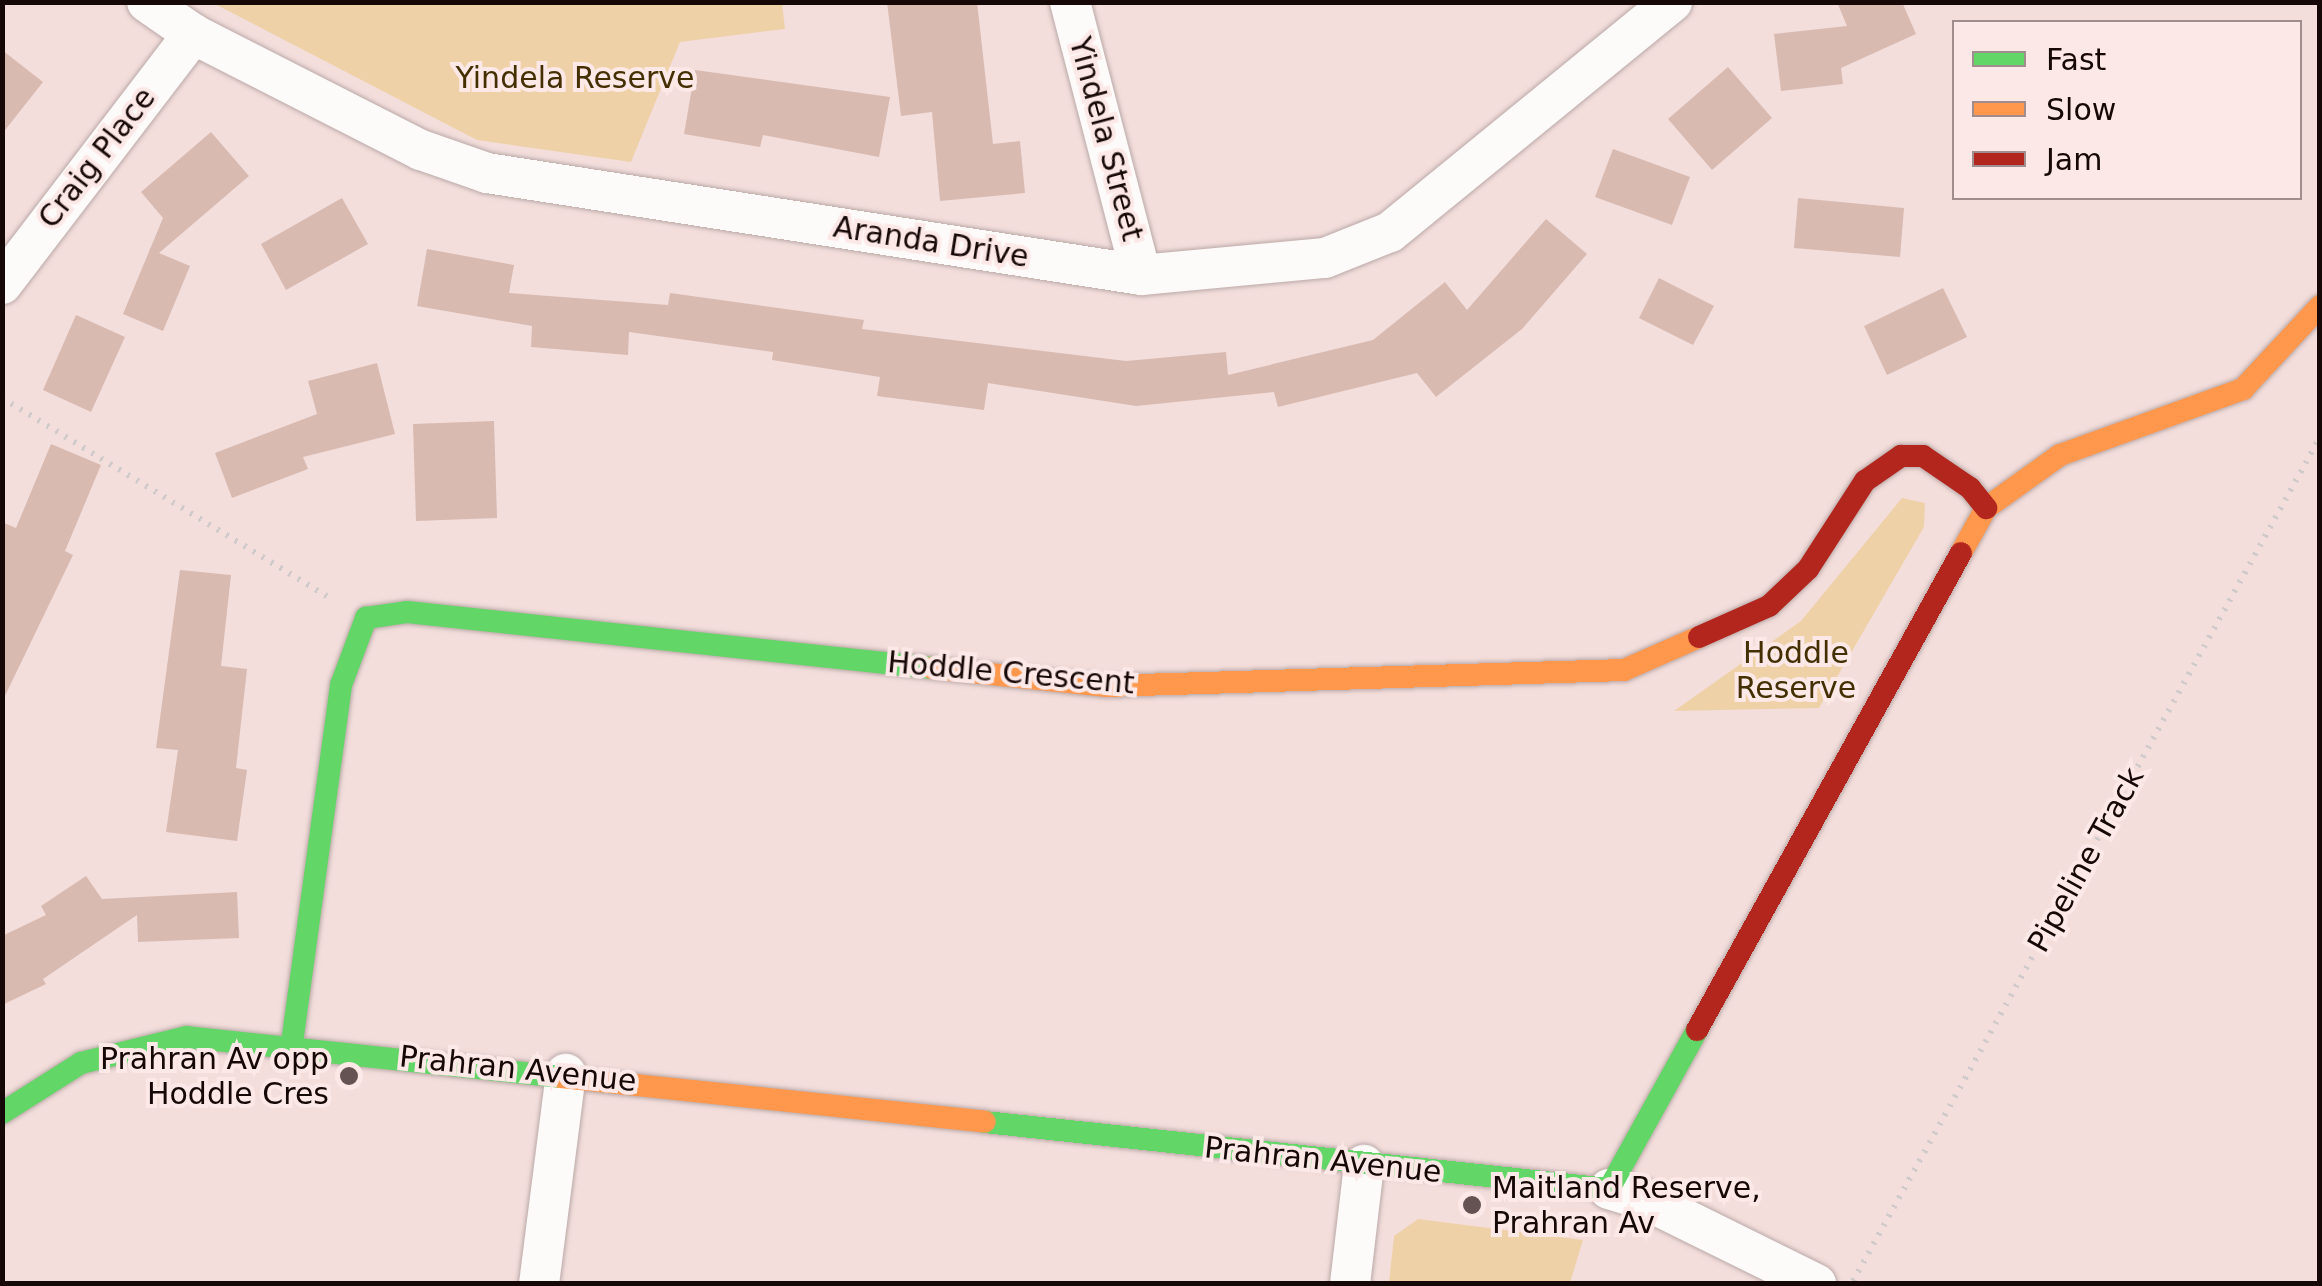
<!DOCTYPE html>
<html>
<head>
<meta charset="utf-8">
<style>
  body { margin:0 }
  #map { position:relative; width:2322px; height:1286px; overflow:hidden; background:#f3dedc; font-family:"DejaVu Sans",sans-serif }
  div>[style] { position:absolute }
  .green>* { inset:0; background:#efd1a8 }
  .building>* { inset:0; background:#d8bab1 }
  .path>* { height:6px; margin-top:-3px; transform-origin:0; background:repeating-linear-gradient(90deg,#d0caca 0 2.5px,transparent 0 10.5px) }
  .roads { filter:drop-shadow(0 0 2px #baa9a7) drop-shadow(0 0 2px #baa9a7) }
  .street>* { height:40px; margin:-20px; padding:0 20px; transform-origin:20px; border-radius:20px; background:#fdfafa }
  .fast>* { height:22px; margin:-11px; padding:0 11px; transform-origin:11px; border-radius:11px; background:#63d668 }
  .slow>* { height:22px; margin:-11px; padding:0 11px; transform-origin:11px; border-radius:11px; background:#ff974d }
  .jam>* { height:22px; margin:-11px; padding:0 11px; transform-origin:11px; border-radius:11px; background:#b3261e }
  .dots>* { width:28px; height:28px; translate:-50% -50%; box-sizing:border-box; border:5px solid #fce8e7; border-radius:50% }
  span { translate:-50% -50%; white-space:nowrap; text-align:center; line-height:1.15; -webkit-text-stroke:8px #fce8e7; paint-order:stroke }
  .park-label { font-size:30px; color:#442f00 }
  .street-label { font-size:30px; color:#170808 }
  .poi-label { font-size:30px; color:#170808 }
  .right { translate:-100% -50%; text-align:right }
  .left { translate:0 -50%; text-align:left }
  .frame { position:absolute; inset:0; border:5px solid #170808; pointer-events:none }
  .legend { position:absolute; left:1952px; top:20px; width:350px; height:180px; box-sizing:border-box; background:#fce8e7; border:2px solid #a08e8e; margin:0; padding:12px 18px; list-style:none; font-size:30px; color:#170808 }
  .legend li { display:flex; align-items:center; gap:20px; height:50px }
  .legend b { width:50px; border:2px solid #a08e8e }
</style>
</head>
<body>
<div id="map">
  <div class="green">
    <i style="clip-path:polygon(782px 2px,785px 29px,680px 42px,631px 162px,477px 140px,213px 3px)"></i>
    <i style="clip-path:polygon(1902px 498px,1925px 503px,1924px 527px,1819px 708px,1674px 711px,1801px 621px)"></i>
    <i style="clip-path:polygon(1418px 1219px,1583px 1240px,1570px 1283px,1389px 1283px,1394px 1236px)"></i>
  </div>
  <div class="building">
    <i style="clip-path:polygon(887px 2px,977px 2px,993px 144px,1020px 141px,1025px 193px,940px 201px,932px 112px,901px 116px)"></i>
    <i style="clip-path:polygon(1837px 2px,1902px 2px,1916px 34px,1841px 68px,1843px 84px,1781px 91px,1774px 34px,1847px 26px)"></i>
    <i style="clip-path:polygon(2px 50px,43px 82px,2px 134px)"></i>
    <i style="clip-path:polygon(1728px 67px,1772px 118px,1712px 170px,1668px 119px)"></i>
    <i style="clip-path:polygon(695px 70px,890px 97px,879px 157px,763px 135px,760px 147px,684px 134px)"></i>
    <i style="clip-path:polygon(211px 132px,249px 176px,159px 253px,190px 266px,163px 331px,123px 314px,163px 218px,141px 192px)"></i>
    <i style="clip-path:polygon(1613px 149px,1690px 177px,1672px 225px,1595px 197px)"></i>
    <i style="clip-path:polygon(342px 198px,368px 244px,286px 290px,261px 244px)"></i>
    <i style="clip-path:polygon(1798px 198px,1904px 208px,1900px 257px,1794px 248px)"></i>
    <i style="clip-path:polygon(1546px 219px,1587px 254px,1522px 329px,1436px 397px,1417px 373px,1278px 407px,1274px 392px,1136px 406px,988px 383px,984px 410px,877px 396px,880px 377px,772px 360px,773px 352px,629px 332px,628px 355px,531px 347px,532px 326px,417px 306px,427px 249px,514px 265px,509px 293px,668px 305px,670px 293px,864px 320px,862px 329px,1126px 361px,1226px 352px,1228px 375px,1373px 340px,1445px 282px,1467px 310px)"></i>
    <i style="clip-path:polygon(1659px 278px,1714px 306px,1693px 345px,1639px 318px)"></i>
    <i style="clip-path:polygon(1943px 288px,1967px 337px,1887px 375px,1864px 326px)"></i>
    <i style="clip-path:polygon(76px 315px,125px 337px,91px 412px,43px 390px)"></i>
    <i style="clip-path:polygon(377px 363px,395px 434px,303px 457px,308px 469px,232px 498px,215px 453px,317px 414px,308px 381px)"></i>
    <i style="clip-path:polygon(494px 421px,497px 518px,416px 521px,413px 424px)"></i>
    <i style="clip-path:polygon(51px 444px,101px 465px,65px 551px,73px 555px,2px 702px,2px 522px,16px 528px)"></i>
    <i style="clip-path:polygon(180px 570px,231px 575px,221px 666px,247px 669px,236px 768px,247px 770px,237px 841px,166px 832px,178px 750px,156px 748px)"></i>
    <i style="clip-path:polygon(86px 876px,102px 899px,237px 892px,239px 938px,138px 942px,137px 915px,43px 979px,46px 984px,2px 1005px,2px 936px,46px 915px,41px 906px)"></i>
  </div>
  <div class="path">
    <i style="left:2px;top:398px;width:384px;rotate:31.4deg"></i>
    <i style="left:1853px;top:1281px;width:965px;rotate:-61.04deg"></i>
  </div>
  <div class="roads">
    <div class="street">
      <i style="left:147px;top:2px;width:56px;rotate:34.8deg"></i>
      <i style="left:193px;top:34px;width:256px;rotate:27deg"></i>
      <i style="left:421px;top:150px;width:70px;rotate:19.2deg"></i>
      <i style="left:487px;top:173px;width:662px;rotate:8.86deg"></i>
      <i style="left:1141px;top:275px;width:185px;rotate:-5.3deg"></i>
      <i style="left:1325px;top:258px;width:70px;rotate:-21.8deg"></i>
      <i style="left:1390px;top:232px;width:364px;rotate:-39.2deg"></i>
      <i style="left:1070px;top:2px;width:282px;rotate:75.4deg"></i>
      <i style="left:2px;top:284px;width:315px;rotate:-52.6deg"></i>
      <i style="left:1609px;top:1189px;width:39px;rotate:17deg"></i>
      <i style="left:1646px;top:1200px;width:190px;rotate:26.3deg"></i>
      <i style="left:539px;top:1284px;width:212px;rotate:-82.7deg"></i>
      <i style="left:1350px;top:1284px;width:120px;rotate:-83.3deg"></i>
    </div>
    <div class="fast">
      <i style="left:292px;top:1043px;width:361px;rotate:-82.2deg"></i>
      <i style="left:341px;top:685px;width:72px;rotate:-69.5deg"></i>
      <i style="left:366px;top:618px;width:41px;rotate:-8.3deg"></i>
      <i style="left:407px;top:612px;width:528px;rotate:6.09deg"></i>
      <i style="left:2px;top:1113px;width:93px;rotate:-32.3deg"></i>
      <i style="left:81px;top:1063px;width:109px;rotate:-13.8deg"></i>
      <i style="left:187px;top:1037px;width:375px;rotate:6.1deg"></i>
      <i style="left:985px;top:1122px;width:628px;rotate:6.13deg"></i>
      <i style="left:1609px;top:1189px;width:182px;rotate:-61deg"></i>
    </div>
    <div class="slow">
      <i style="left:1961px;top:553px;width:51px;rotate:-60.9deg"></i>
      <i style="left:1986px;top:508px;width:91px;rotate:-35.6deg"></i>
      <i style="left:2060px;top:455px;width:195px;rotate:-19.8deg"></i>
      <i style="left:2243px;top:389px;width:113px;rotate:-47.1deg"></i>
      <i style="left:932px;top:668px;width:176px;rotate:5.9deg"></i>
      <i style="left:1107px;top:686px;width:517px;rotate:-1.77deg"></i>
      <i style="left:1624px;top:670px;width:82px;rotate:-23.7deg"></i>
      <i style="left:560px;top:1077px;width:427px;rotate:6deg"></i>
    </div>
    <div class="jam">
      <i style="left:1699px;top:637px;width:77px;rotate:-23.9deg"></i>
      <i style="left:1769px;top:606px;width:54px;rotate:-43.5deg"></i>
      <i style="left:1808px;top:569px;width:105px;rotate:-57.1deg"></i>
      <i style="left:1865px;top:481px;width:44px;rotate:-34.8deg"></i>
      <i style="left:1901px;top:456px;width:22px"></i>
      <i style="left:1923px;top:456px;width:57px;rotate:34.2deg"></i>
      <i style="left:1970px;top:488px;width:26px;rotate:51deg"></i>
      <i style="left:1697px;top:1030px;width:545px;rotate:-61.04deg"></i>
    </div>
  </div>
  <div class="dots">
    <i style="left:349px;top:1076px;background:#645352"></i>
    <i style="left:1472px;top:1205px;background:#645352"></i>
  </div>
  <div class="park-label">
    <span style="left:575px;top:78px">Yindela Reserve</span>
    <span style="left:1796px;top:670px">Hoddle<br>Reserve</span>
  </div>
  <div class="street-label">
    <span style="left:1106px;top:139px;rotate:75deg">Yindela Street</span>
    <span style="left:97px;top:158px;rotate:-52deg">Craig Place</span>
    <span style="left:931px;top:242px;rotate:9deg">Aranda Drive</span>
    <span style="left:1011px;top:673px;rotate:5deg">Hoddle Crescent</span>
    <span style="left:2086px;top:860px;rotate:-61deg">Pipeline Track</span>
    <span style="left:518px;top:1069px;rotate:6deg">Prahran Avenue</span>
    <span style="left:1323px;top:1160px;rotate:6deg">Prahran Avenue</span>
  </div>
  <div class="poi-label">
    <span class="right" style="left:329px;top:1076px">Prahran Av opp<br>Hoddle Cres</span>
    <span class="left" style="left:1492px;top:1205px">Maitland Reserve,<br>Prahran Av</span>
  </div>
  <div class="frame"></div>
  <ul class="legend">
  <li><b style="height:12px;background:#63d668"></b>Fast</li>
  <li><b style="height:12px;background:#ff974d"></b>Slow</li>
  <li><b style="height:12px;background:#b3261e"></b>Jam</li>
  </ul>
</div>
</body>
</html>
